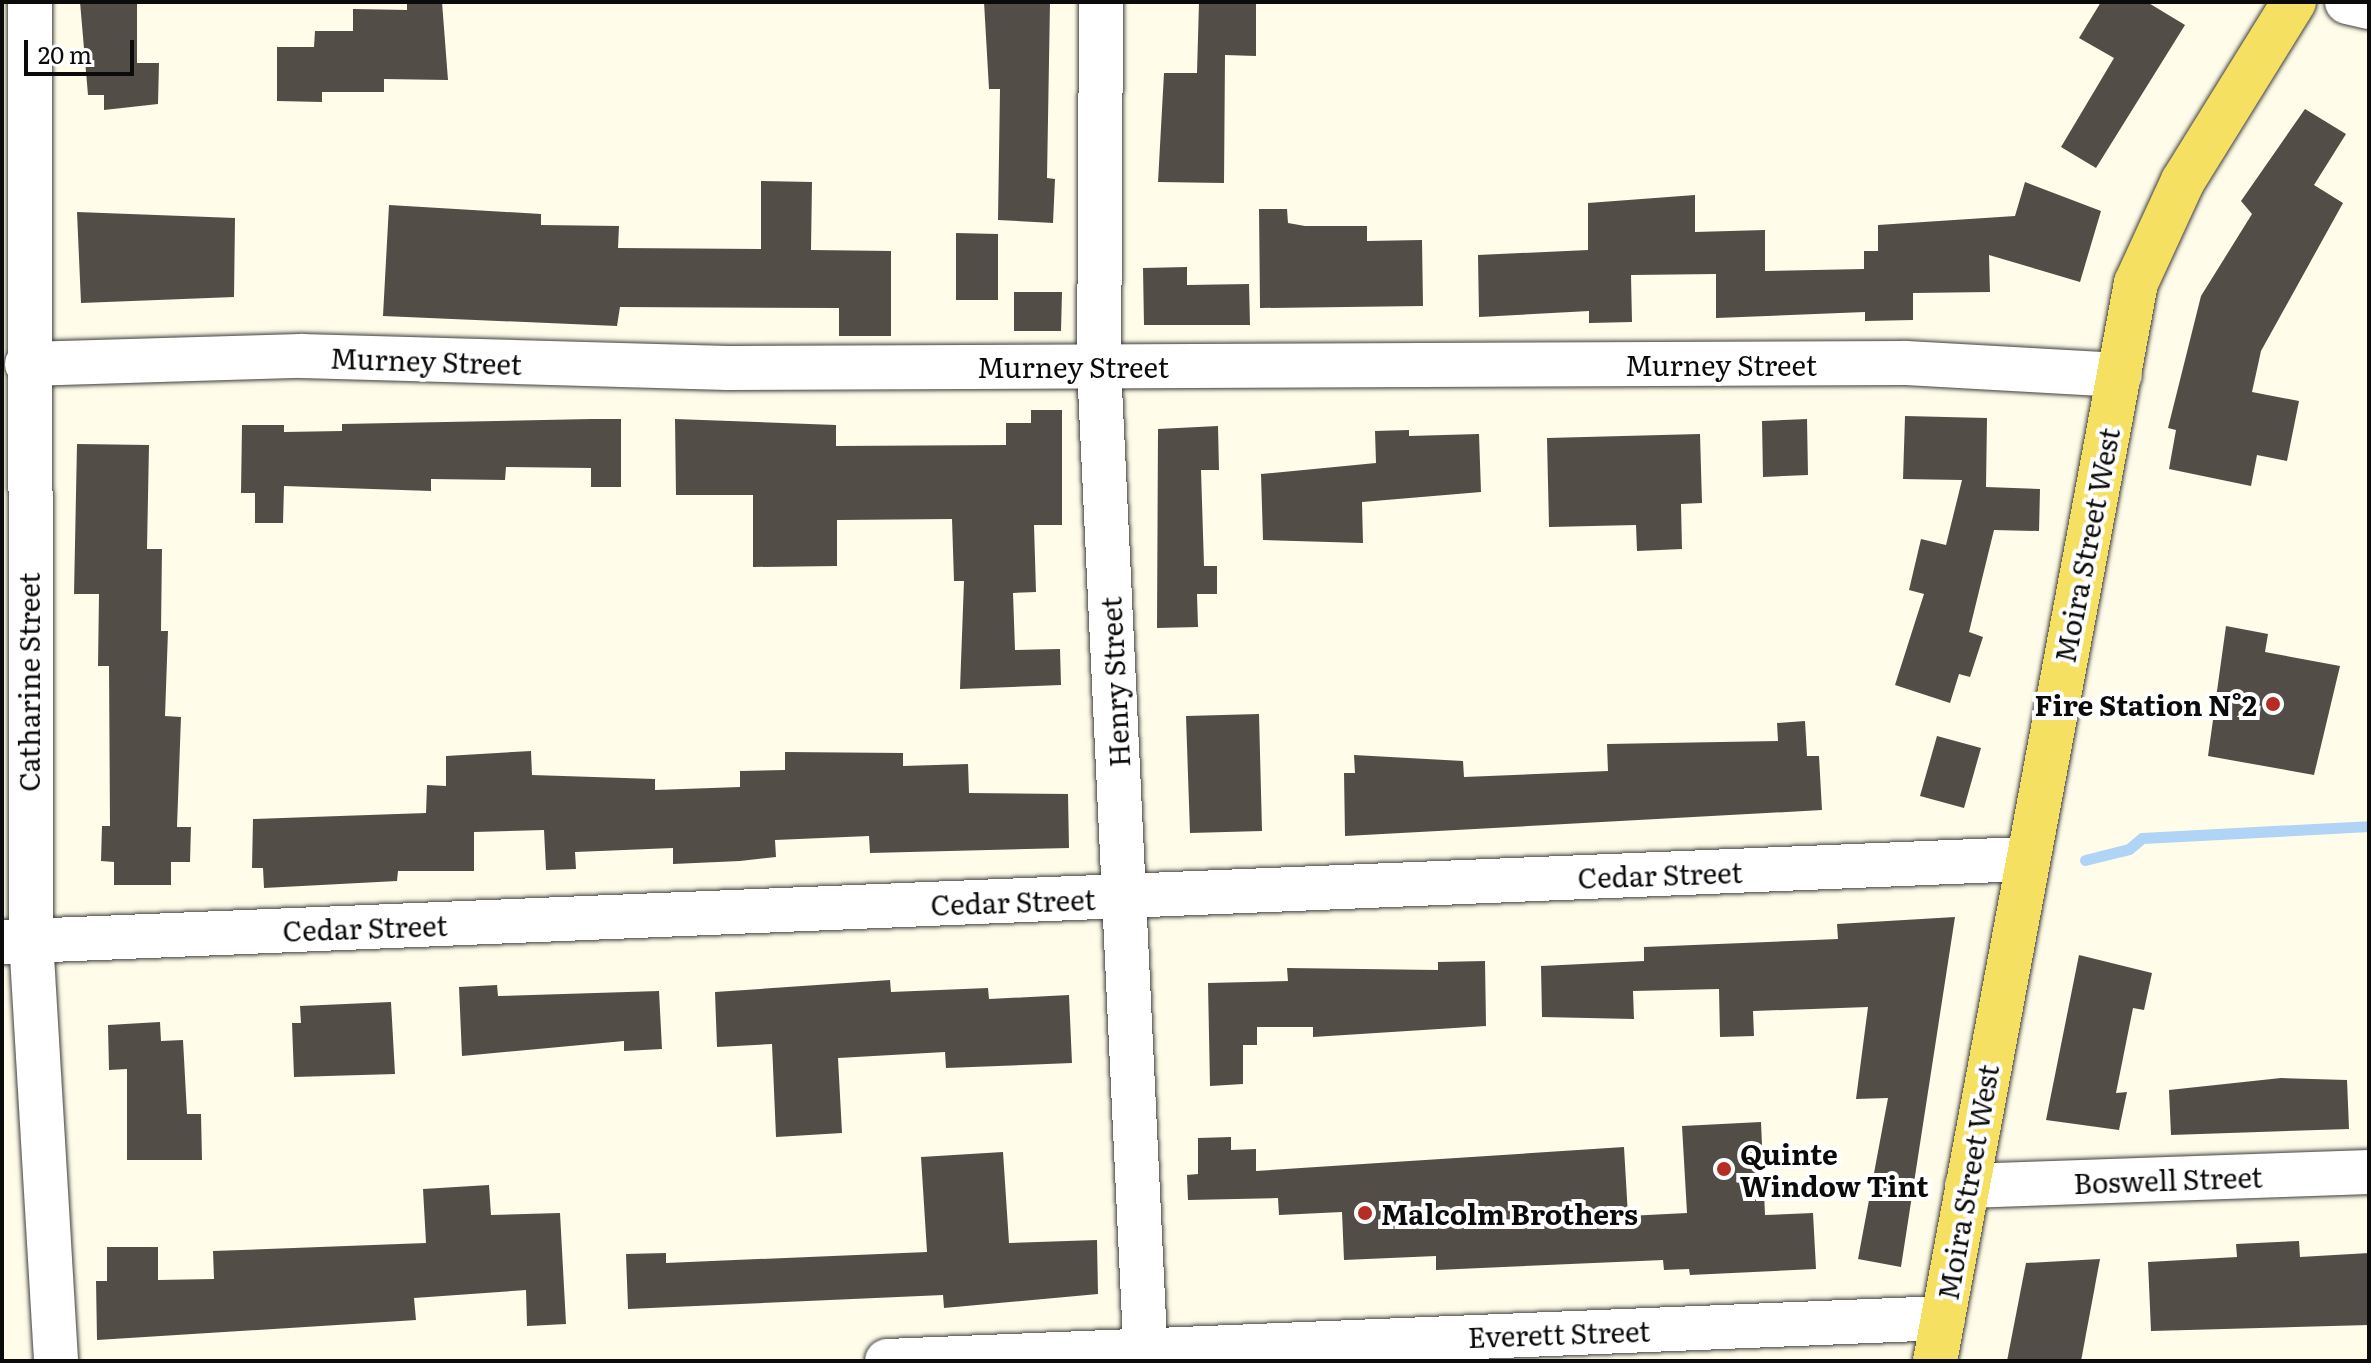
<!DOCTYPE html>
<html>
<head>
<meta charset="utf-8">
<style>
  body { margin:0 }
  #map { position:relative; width:2371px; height:1363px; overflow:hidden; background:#fffce9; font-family:Literata,serif }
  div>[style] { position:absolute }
  .stream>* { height:11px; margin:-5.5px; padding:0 5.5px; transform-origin:5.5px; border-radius:5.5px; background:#afd4f5 }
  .building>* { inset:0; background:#534d48 }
  .roads { filter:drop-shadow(0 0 2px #3e3e3e) drop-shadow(0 0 2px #3e3e3e) }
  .minor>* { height:44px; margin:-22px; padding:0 22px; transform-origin:22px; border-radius:22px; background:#fff }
  .major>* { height:44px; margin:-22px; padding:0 22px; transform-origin:22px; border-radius:22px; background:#f6e062 }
  .dots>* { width:22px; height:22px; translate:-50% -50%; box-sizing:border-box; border:4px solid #fff; border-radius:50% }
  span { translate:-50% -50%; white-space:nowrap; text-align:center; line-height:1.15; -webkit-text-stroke:8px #fff; paint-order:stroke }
  .street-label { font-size:28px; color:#0b0b0b }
  .poi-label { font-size:28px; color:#0b0b0b; font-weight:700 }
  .right { translate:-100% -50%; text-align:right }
  .left { translate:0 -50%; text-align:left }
  .frame { position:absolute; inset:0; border:4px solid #0b0b0b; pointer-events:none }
  .scale { position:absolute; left:24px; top:40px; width:110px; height:36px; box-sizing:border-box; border:4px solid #0b0b0b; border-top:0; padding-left:10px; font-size:24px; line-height:28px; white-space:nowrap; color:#0b0b0b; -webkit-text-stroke:6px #fff; paint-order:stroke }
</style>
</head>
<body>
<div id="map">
  <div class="stream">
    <i style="left:2085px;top:860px;width:45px;rotate:-14deg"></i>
    <i style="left:2129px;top:849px;width:17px;rotate:-40deg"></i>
    <i style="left:2142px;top:838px;width:227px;rotate:-3deg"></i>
  </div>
  <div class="building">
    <i style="clip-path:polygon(80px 2px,137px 2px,137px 63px,159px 63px,158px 104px,104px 110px,104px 95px,88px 95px)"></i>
    <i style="clip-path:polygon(407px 2px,442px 2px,448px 80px,384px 79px,384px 92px,322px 92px,322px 102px,277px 101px,277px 47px,314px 47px,315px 31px,353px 31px,353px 9px,407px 10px)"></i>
    <i style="clip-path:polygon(984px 2px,1050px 2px,1047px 178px,1055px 179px,1053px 223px,998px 220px,1000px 89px,989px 89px)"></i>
    <i style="clip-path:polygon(1199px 2px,1256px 2px,1256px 56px,1225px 55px,1224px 183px,1158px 182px,1164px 73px,1197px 73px)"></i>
    <i style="clip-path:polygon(2101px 2px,2147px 2px,2185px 25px,2096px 168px,2061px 147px,2114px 58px,2079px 38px)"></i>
    <i style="clip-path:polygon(2305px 109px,2346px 134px,2314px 185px,2343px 203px,2261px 351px,2252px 392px,2299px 401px,2287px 461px,2257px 455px,2251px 486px,2169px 469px,2176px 430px,2168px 428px,2201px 296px,2252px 214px,2241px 201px)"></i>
    <i style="clip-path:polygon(761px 181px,812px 182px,811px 250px,891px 251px,891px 336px,839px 336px,839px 308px,620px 307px,617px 326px,383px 316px,389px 205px,541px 214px,541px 225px,619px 226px,618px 248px,761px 249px)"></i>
    <i style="clip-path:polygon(2025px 182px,2101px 211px,2080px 282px,1989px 255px,1990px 292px,1913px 293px,1913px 320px,1865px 321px,1865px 312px,1716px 318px,1716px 274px,1631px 275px,1632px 322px,1589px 323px,1589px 311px,1479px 317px,1478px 255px,1588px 250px,1588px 203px,1695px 195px,1695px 232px,1765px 230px,1765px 271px,1864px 269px,1864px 251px,1878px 251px,1878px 225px,2015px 216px)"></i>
    <i style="clip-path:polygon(1259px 209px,1287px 209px,1288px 223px,1305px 226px,1367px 226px,1367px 241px,1422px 240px,1423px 306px,1260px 308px)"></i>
    <i style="clip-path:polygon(77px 212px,235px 218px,234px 297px,81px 303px)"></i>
    <i style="clip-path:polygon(956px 233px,998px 234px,998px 300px,956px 300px)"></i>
    <i style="clip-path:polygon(1187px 267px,1187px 285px,1249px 284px,1250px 325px,1144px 325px,1143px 268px)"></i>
    <i style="clip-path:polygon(1014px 292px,1062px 292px,1061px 331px,1014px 331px)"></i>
    <i style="clip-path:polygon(1031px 410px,1062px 410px,1062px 525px,1034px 525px,1036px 592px,1013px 593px,1015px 650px,1060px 649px,1061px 685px,960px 689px,964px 581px,954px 581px,952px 519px,837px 520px,837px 566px,753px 567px,753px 495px,676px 495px,675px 419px,836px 425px,836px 446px,1006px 445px,1006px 423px,1031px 423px)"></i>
    <i style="clip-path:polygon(1905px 416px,1987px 418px,1986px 487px,2040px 489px,2039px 531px,1994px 530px,1969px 632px,1983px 637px,1970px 677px,1959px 674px,1950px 703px,1895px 685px,1924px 594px,1909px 590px,1921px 539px,1946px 545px,1962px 480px,1903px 479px)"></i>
    <i style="clip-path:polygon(591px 419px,621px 419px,621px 487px,591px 487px,591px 468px,506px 467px,505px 480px,431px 479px,431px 491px,284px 486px,283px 523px,255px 523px,255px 493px,241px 493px,242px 425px,284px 425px,284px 432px,342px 431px,342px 424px)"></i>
    <i style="clip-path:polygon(1807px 419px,1808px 475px,1763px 477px,1762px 421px)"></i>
    <i style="clip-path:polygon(1218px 426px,1219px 470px,1201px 470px,1204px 566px,1217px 566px,1217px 594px,1197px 594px,1198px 627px,1157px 628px,1158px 429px)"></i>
    <i style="clip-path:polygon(1409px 430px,1409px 436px,1479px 434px,1481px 492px,1362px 502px,1363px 543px,1263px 540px,1261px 474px,1376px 463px,1375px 431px)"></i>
    <i style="clip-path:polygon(1700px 434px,1702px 503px,1681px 504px,1682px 549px,1637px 551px,1636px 525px,1549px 527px,1547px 438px)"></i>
    <i style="clip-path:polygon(77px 444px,149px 445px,147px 549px,162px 549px,161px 631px,168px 631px,165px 716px,181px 717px,177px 827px,191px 827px,190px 862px,171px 862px,171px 885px,114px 885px,114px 862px,101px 861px,102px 826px,110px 826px,109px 666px,98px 666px,99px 594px,74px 594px)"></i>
    <i style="clip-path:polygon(2226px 626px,2268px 634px,2265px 652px,2340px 666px,2314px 775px,2208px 756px)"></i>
    <i style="clip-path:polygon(1259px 714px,1262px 831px,1190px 833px,1186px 716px)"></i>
    <i style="clip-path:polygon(1805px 721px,1807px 756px,1819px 756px,1822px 810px,1345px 836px,1344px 773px,1355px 773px,1354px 755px,1463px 761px,1464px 777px,1608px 771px,1607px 744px,1778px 741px,1777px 723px)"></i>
    <i style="clip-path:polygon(1937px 736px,1981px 748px,1964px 808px,1920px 796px)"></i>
    <i style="clip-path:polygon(531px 751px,532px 775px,655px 779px,655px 790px,740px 787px,740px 771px,785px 770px,785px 752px,903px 753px,903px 766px,968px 764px,969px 793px,1068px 794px,1069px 848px,870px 853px,869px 836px,775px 840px,776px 857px,740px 861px,673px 864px,673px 848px,575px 852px,576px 869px,546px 870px,544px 830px,474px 832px,474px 871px,398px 871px,397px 881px,264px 888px,263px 868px,252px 868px,253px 819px,426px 813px,427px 785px,446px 786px,446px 756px)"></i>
    <i style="clip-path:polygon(1955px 917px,1901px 1267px,1858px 1259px,1888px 1098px,1856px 1099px,1868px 1007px,1753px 1011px,1754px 1036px,1720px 1037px,1719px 989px,1633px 991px,1634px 1019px,1542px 1017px,1541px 966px,1644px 961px,1644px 947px,1838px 939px,1837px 924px)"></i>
    <i style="clip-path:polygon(2079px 955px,2152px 973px,2144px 1010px,2133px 1008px,2116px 1093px,2127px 1092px,2119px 1130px,2046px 1120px)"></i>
    <i style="clip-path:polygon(1485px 961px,1486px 1026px,1313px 1037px,1313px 1027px,1257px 1027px,1257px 1045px,1243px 1045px,1243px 1084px,1210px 1086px,1208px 983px,1288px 981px,1287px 968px,1438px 970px,1438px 962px)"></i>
    <i style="clip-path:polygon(890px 980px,891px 992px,988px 988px,989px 999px,1069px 995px,1072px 1063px,946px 1068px,945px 1052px,838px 1058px,842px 1133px,776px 1137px,772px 1044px,717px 1047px,715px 992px)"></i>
    <i style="clip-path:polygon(497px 985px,498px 996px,659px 991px,662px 1049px,624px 1051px,624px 1041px,462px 1056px,459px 987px)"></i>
    <i style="clip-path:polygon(391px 1002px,395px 1074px,294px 1077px,292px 1023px,301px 1023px,300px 1006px)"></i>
    <i style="clip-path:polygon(160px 1022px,161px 1041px,183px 1040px,187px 1114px,201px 1114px,202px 1160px,127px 1160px,127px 1069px,109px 1070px,108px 1025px)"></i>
    <i style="clip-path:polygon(2281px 1078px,2347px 1080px,2349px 1129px,2171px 1135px,2169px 1090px)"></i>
    <i style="clip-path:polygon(1761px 1122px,1765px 1215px,1813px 1213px,1816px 1269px,1690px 1275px,1689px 1269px,1664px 1270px,1663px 1260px,1436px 1270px,1436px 1256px,1344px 1260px,1342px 1212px,1279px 1215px,1278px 1198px,1188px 1200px,1187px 1175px,1198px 1174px,1198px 1138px,1231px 1137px,1231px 1150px,1256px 1149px,1256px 1171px,1624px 1147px,1628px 1216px,1687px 1213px,1682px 1126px)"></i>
    <i style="clip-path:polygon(1003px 1152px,1009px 1243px,1097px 1240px,1098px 1294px,944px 1308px,943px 1295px,628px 1309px,626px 1254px,666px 1253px,666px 1263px,927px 1252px,921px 1157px)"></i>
    <i style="clip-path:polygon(489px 1185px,491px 1215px,560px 1213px,566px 1324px,527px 1326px,526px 1290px,414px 1298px,416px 1320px,97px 1340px,96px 1281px,107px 1281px,107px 1247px,158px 1247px,158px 1280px,214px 1279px,213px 1251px,426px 1243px,423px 1189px)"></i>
    <i style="clip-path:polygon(2299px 1241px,2300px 1257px,2369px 1253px,2369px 1325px,2151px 1331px,2148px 1262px,2237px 1257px,2236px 1244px)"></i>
    <i style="clip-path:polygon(2100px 1259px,2081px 1361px,2007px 1361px,2026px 1263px)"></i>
  </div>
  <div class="roads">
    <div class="minor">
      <i style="left:30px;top:2px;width:937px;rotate:89.94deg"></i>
      <i style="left:31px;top:939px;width:423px;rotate:86.6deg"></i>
      <i style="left:1101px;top:2px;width:364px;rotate:90.3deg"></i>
      <i style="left:1099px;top:366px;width:996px;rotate:87.3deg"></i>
      <i style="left:2347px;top:2px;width:23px;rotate:13deg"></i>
      <i style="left:27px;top:364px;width:274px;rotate:-1.7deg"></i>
      <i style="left:301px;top:356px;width:427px;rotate:1.6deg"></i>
      <i style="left:728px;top:368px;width:1178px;rotate:-0.24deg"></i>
      <i style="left:1906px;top:363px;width:214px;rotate:3.2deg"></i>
      <i style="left:2px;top:942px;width:2024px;rotate:-2.35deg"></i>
      <i style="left:1967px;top:1186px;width:402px;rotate:-2deg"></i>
      <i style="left:887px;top:1361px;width:1057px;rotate:-2.33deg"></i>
    </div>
    <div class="major">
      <i style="left:1935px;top:1361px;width:1097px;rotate:-79.44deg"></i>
      <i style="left:2136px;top:283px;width:112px;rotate:-65.3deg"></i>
      <i style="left:2183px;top:181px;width:211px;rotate:-58.2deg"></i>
    </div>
  </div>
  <div class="dots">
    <i style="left:2273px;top:704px;background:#b72d26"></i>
    <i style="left:1724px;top:1169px;background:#b72d26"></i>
    <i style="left:1365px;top:1213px;background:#b72d26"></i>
  </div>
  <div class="street-label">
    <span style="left:426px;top:360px;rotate:2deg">Murney Street</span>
    <span style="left:1721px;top:364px">Murney Street</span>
    <span style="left:1073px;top:366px">Murney Street</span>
    <span style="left:2086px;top:545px;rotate:-79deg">Moira Street West</span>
    <span style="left:28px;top:682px;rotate:-90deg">Catharine Street</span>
    <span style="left:1114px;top:682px;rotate:-93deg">Henry Street</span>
    <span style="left:1660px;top:874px;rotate:-2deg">Cedar Street</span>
    <span style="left:1013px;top:901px;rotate:-2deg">Cedar Street</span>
    <span style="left:365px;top:927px;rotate:-2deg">Cedar Street</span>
    <span style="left:2168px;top:1179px;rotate:-2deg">Boswell Street</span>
    <span style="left:1967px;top:1182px;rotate:-80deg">Moira Street West</span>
    <span style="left:1559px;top:1333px;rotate:-2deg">Everett Street</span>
  </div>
  <div class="poi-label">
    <span class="right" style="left:2257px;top:704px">Fire Station N°2</span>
    <span class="left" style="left:1740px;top:1169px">Quinte<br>Window Tint</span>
    <span class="left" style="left:1381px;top:1213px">Malcolm Brothers</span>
  </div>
  <div class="frame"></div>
  <div class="scale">20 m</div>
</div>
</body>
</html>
